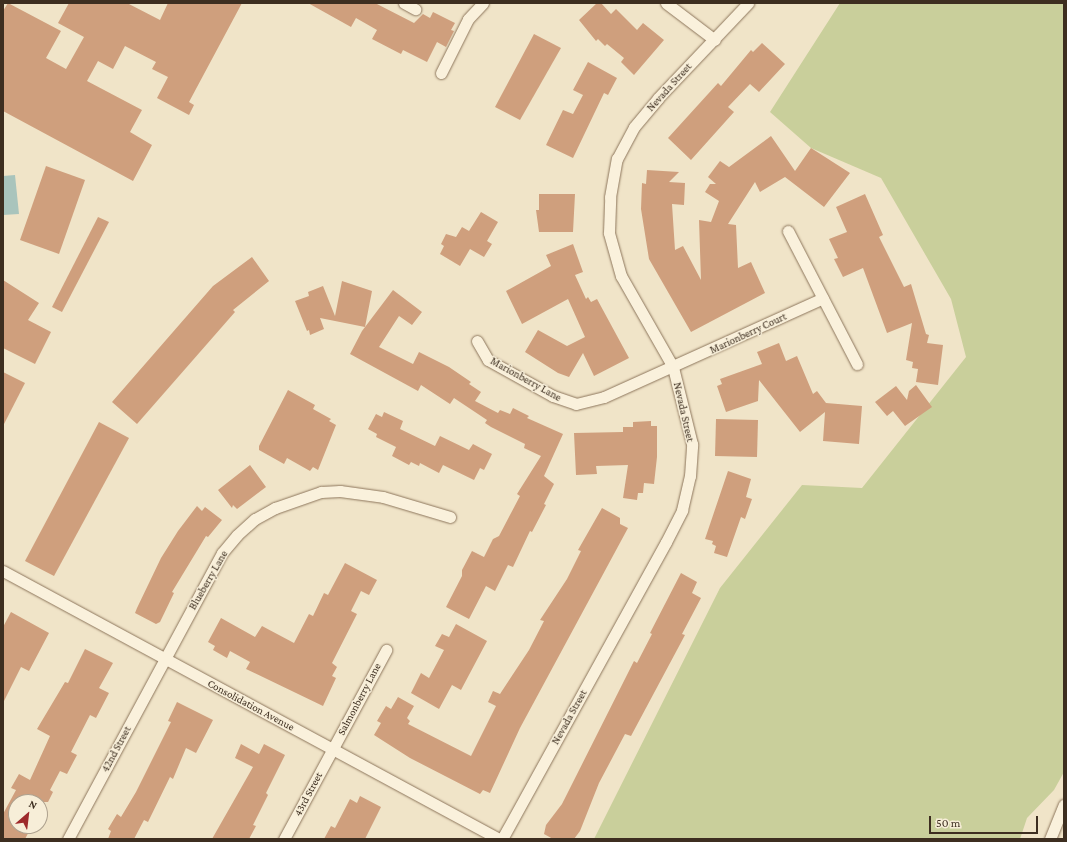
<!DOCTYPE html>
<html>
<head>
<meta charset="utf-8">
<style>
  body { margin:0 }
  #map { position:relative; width:1067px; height:842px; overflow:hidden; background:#f0e4c8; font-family:"Crimson Pro",serif }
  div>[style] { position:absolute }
  .green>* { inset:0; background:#c9cf9b }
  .water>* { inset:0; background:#a9c4bc }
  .building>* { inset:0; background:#cf9f7d }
  .roads { filter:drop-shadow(0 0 1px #8d765c) drop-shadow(0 0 1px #8d765c) }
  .street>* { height:11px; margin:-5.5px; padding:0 5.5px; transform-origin:5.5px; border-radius:5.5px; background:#faf1dc }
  span { translate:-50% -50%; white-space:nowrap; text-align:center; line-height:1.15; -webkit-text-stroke:3px #f7eed8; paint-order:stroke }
  .street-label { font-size:11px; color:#3d2e20 }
  .frame { position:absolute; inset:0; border:4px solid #3d2e20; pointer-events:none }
  .north { position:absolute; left:8px; top:794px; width:40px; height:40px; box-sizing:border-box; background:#f7eed8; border:1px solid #ada18e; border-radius:50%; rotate:28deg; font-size:11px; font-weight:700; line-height:16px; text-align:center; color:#3d2e20 }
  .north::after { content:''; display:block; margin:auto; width:14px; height:18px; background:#9e2a2b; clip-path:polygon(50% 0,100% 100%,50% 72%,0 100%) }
  .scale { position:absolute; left:929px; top:816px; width:109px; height:18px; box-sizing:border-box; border:2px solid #3d2e20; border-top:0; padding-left:5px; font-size:12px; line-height:14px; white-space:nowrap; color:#3d2e20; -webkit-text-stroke:3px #f7eed8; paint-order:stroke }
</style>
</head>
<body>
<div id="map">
  <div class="green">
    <i style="clip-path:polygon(840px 3px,1064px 3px,1064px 772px,1054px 790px,1027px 818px,1020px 839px,594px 839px,720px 588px,802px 485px,862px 488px,966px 357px,951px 299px,881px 178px,811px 148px,770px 112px)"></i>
  </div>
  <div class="water">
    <i style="clip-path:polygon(15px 175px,19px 214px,3px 215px,3px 176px)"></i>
  </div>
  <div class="building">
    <i style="clip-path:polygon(8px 3px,61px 31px,46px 58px,66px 69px,84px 37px,58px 23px,69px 3px,127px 3px,160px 20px,168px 3px,242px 3px,189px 102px,194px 105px,189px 115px,157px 98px,168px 77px,152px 69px,156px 62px,125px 46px,113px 69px,98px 61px,87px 81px,142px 110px,130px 132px,152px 145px,133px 181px,3px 111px,3px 11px)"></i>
    <i style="clip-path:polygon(308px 3px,375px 3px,414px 23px,423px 14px,430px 18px,433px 12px,455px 23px,451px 30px,454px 31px,446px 47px,437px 42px,427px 62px,403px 50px,401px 54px,372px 39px,377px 30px,356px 18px,351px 27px)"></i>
    <i style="clip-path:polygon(597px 3px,601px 3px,611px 14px,616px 9px,637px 30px,643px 23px,664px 40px,634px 75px,621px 62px,624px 58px,607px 44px,605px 46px,598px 39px,596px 41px,579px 20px)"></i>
    <i style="clip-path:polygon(534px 34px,561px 48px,520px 120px,495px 107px)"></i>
    <i style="clip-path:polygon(762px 43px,785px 64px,759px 92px,750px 84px,728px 107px,734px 112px,691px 160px,668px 138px,718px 83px,721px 86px,751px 50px,753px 52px)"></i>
    <i style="clip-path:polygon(588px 62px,617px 78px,608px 95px,604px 93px,573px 158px,546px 145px,563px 110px,573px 114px,583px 95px,573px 90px)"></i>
    <i style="clip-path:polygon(771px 136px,795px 171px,811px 148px,850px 173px,824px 207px,785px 177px,760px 192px,755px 182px,728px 224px,736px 225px,738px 268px,751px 262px,765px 293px,691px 332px,649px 259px,641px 209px,642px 183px,646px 184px,647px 170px,679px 172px,669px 182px,685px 183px,684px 205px,672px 204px,675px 250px,683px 246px,701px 280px,699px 220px,711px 222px,719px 201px,705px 192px,710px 184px,716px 184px,708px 177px,720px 161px,729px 167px)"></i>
    <i style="clip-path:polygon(46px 166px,85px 180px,59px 254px,20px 240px)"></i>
    <i style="clip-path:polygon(539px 194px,575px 194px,573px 232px,539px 232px,536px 210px,539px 210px)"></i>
    <i style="clip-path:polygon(865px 194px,883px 235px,879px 237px,904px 287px,911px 284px,926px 334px,929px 335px,927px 343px,943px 345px,938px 385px,916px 382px,918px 369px,912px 368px,913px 362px,906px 360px,912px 323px,887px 333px,863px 268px,843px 277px,834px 259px,838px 258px,829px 239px,847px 232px,836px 207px)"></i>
    <i style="clip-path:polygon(481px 212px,498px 222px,487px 241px,492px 244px,484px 257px,470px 249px,460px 266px,440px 254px,444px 246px,441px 244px,446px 234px,456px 237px,462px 227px,469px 231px)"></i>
    <i style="clip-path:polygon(98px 217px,109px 222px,62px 312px,52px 307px)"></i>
    <i style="clip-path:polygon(573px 244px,583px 272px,575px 275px,586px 299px,588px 297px,591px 302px,597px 299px,629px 358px,594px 376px,583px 353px,569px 377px,558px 373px,525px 352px,538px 330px,567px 346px,585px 337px,568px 299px,522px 324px,506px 291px,551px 266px,546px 255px)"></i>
    <i style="clip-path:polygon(252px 257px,269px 281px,233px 310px,235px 312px,137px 424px,112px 402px,213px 286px)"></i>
    <i style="clip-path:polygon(3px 280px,39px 303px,28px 320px,51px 332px,35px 364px,3px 348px)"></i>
    <i style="clip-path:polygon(342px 281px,372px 291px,365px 327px,320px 318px,324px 329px,310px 335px,309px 330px,307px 331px,295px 301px,309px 296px,308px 292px,323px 286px,335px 316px)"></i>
    <i style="clip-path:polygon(393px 290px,422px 312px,412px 325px,399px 316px,379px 347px,413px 364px,419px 352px,449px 367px,471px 382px,469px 384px,481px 392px,475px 401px,498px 413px,500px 410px,510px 414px,513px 408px,529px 416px,527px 418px,563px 434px,544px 476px,554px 484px,544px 504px,546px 505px,532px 532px,530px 531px,513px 567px,508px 565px,495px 591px,486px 586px,469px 619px,446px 607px,462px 576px,462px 570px,472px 551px,484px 557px,493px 539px,499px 536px,520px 496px,517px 494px,541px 456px,524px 448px,525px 444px,491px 427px,485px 423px,487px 420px,454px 398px,450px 404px,421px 385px,418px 391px,350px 354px,362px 331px)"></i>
    <i style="clip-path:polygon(779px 343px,786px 361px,797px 356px,813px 394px,817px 391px,826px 403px,862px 406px,859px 444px,823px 441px,825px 412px,800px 432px,759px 380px,758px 401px,726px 412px,717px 386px,722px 384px,720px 379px,762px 364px,757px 352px)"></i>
    <i style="clip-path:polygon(3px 372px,25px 383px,3px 426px)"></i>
    <i style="clip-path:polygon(916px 385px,932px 407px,905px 426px,893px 411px,887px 416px,875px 402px,896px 386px,907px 400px,909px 391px)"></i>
    <i style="clip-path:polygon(288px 390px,315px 405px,313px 409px,331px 419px,329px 421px,336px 425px,318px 470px,313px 467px,310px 471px,287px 458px,284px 464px,259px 450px,259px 446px)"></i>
    <i style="clip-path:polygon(384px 412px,403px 421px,400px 429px,435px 446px,440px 436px,469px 450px,473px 444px,492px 454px,484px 470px,480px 468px,474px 480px,443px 465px,439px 473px,420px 463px,419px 466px,411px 462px,409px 465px,392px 456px,396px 447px,376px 437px,377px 434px,368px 429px,376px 414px,382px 417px)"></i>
    <i style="clip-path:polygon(716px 419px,758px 420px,757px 457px,715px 456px)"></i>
    <i style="clip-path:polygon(651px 421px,651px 426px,657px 426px,657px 457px,654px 484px,644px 483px,643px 493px,638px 493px,637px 500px,623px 498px,628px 465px,596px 466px,597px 474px,576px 475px,574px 433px,623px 432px,623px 427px,633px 427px,633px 422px)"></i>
    <i style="clip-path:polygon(99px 422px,129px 438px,54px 576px,25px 561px)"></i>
    <i style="clip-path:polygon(250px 465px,266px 487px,237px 509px,233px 505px,232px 508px,218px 490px)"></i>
    <i style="clip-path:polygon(728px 471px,751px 479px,746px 497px,752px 499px,745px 519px,741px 517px,727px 557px,714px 553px,716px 546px,712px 544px,713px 541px,705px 539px)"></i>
    <i style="clip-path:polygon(197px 506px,202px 511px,205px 507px,222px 520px,208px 537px,206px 536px,172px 592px,174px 593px,160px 622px,156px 624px,135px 613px,137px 608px,161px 558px,178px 531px)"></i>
    <i style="clip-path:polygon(602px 508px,620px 518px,620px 524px,628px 528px,520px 728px,490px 793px,483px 790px,480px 794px,410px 758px,374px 735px,381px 723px,377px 721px,386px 706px,391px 709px,398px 697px,414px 706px,407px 718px,410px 721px,408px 724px,471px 756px,496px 706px,488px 702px,493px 691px,500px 694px,529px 650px,544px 621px,540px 620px,567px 579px,581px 551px,578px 550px)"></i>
    <i style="clip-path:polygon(345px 563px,377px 580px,369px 595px,361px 591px,351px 611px,357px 614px,332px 663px,337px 667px,332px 676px,336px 678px,323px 706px,246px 669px,250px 662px,230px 651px,227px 658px,213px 650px,215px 646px,208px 642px,221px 618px,255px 637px,262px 626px,294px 643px,309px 614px,313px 616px,324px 593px,328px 595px)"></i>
    <i style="clip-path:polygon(681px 573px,697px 582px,692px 593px,701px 598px,682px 634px,685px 635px,631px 736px,625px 734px,599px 783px,580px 831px,574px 839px,553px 839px,544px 834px,546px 825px,562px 804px,634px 661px,637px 663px,652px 634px,650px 633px)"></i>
    <i style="clip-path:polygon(11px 612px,49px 633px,29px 671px,21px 667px,3px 703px,3px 627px)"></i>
    <i style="clip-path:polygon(456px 624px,487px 641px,461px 690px,452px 685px,439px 709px,411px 693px,421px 673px,429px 678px,444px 650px,435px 646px,442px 634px,449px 637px)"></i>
    <i style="clip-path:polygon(85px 649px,113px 663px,99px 688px,109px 693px,96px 718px,90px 715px,71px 752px,77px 755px,67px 774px,60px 771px,50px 790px,53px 792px,48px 802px,16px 802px,16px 826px,32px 826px,25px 839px,3px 839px,3px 814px,16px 790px,11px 788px,19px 774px,30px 780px,50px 736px,37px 729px,65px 682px,68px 683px)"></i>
    <i style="clip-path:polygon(177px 702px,213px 720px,196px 753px,186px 748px,173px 779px,170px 777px,148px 822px,144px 820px,134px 839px,108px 839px,111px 831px,108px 829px,117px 814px,121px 817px,136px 792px,171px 722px,168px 721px)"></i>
    <i style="clip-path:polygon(241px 744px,259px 754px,264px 744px,285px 755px,266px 793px,268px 795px,253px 825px,256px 826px,249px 839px,212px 839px,253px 767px,235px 758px)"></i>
    <i style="clip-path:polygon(360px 796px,381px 807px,365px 839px,324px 839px,331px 826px,335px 828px,350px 799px,357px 803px)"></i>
  </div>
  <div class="roads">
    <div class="street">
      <i style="left:404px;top:3px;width:13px;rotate:29deg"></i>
      <i style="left:666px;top:3px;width:61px;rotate:37.1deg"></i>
      <i style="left:441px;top:73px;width:60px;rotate:-63.4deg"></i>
      <i style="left:468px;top:19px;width:22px;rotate:-47deg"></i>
      <i style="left:788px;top:231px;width:150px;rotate:62.6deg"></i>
      <i style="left:477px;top:341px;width:22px;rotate:60deg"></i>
      <i style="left:488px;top:360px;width:74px;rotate:29deg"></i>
      <i style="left:553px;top:396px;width:24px;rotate:19deg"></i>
      <i style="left:576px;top:404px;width:29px;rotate:-14deg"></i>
      <i style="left:604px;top:397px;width:240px;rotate:-24.3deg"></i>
      <i style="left:3px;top:571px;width:564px;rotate:28.38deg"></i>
      <i style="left:68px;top:839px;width:325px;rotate:-61.7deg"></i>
      <i style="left:222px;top:553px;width:23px;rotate:-50deg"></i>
      <i style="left:237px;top:535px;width:24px;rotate:-42deg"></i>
      <i style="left:255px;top:519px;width:23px;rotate:-29deg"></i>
      <i style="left:275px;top:508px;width:49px;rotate:-19.2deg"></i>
      <i style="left:321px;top:492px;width:19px;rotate:-3deg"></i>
      <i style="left:340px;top:491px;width:43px;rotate:7.9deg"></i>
      <i style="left:383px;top:497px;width:70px;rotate:16.6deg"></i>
      <i style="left:284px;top:839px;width:215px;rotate:-61.6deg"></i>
      <i style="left:502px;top:839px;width:339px;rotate:-61.1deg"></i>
      <i style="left:666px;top:542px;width:36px;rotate:-63deg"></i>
      <i style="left:682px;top:510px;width:35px;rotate:-77deg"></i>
      <i style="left:690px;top:476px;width:32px;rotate:-86deg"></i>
      <i style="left:692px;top:444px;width:79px;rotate:-103.9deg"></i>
      <i style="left:673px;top:367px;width:105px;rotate:-119.7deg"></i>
      <i style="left:621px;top:276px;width:45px;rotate:-105.6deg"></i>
      <i style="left:609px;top:233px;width:36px;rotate:-88deg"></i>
      <i style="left:610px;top:197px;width:39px;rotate:-80deg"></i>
      <i style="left:617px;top:159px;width:36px;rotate:-62deg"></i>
      <i style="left:634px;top:127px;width:38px;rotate:-50deg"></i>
      <i style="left:658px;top:98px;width:131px;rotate:-46.5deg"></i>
      <i style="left:1050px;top:839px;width:37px;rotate:-68deg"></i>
    </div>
  </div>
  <div class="street-label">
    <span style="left:669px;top:87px;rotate:-48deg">Nevada Street</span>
    <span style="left:748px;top:333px;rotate:-25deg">Marionberry Court</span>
    <span style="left:526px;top:379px;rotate:29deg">Marionberry Lane</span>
    <span style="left:684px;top:412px;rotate:77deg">Nevada Street</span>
    <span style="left:208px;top:580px;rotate:-60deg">Blueberry Lane</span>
    <span style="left:359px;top:699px;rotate:-62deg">Salmonberry Lane</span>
    <span style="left:251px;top:705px;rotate:28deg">Consolidation Avenue</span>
    <span style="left:569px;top:717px;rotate:-61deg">Nevada Street</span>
    <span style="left:116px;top:749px;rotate:-62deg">42nd Street</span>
    <span style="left:308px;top:794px;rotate:-62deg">43rd Street</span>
  </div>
  <div class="frame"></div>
  <div class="north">N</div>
  <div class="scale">50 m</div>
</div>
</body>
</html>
